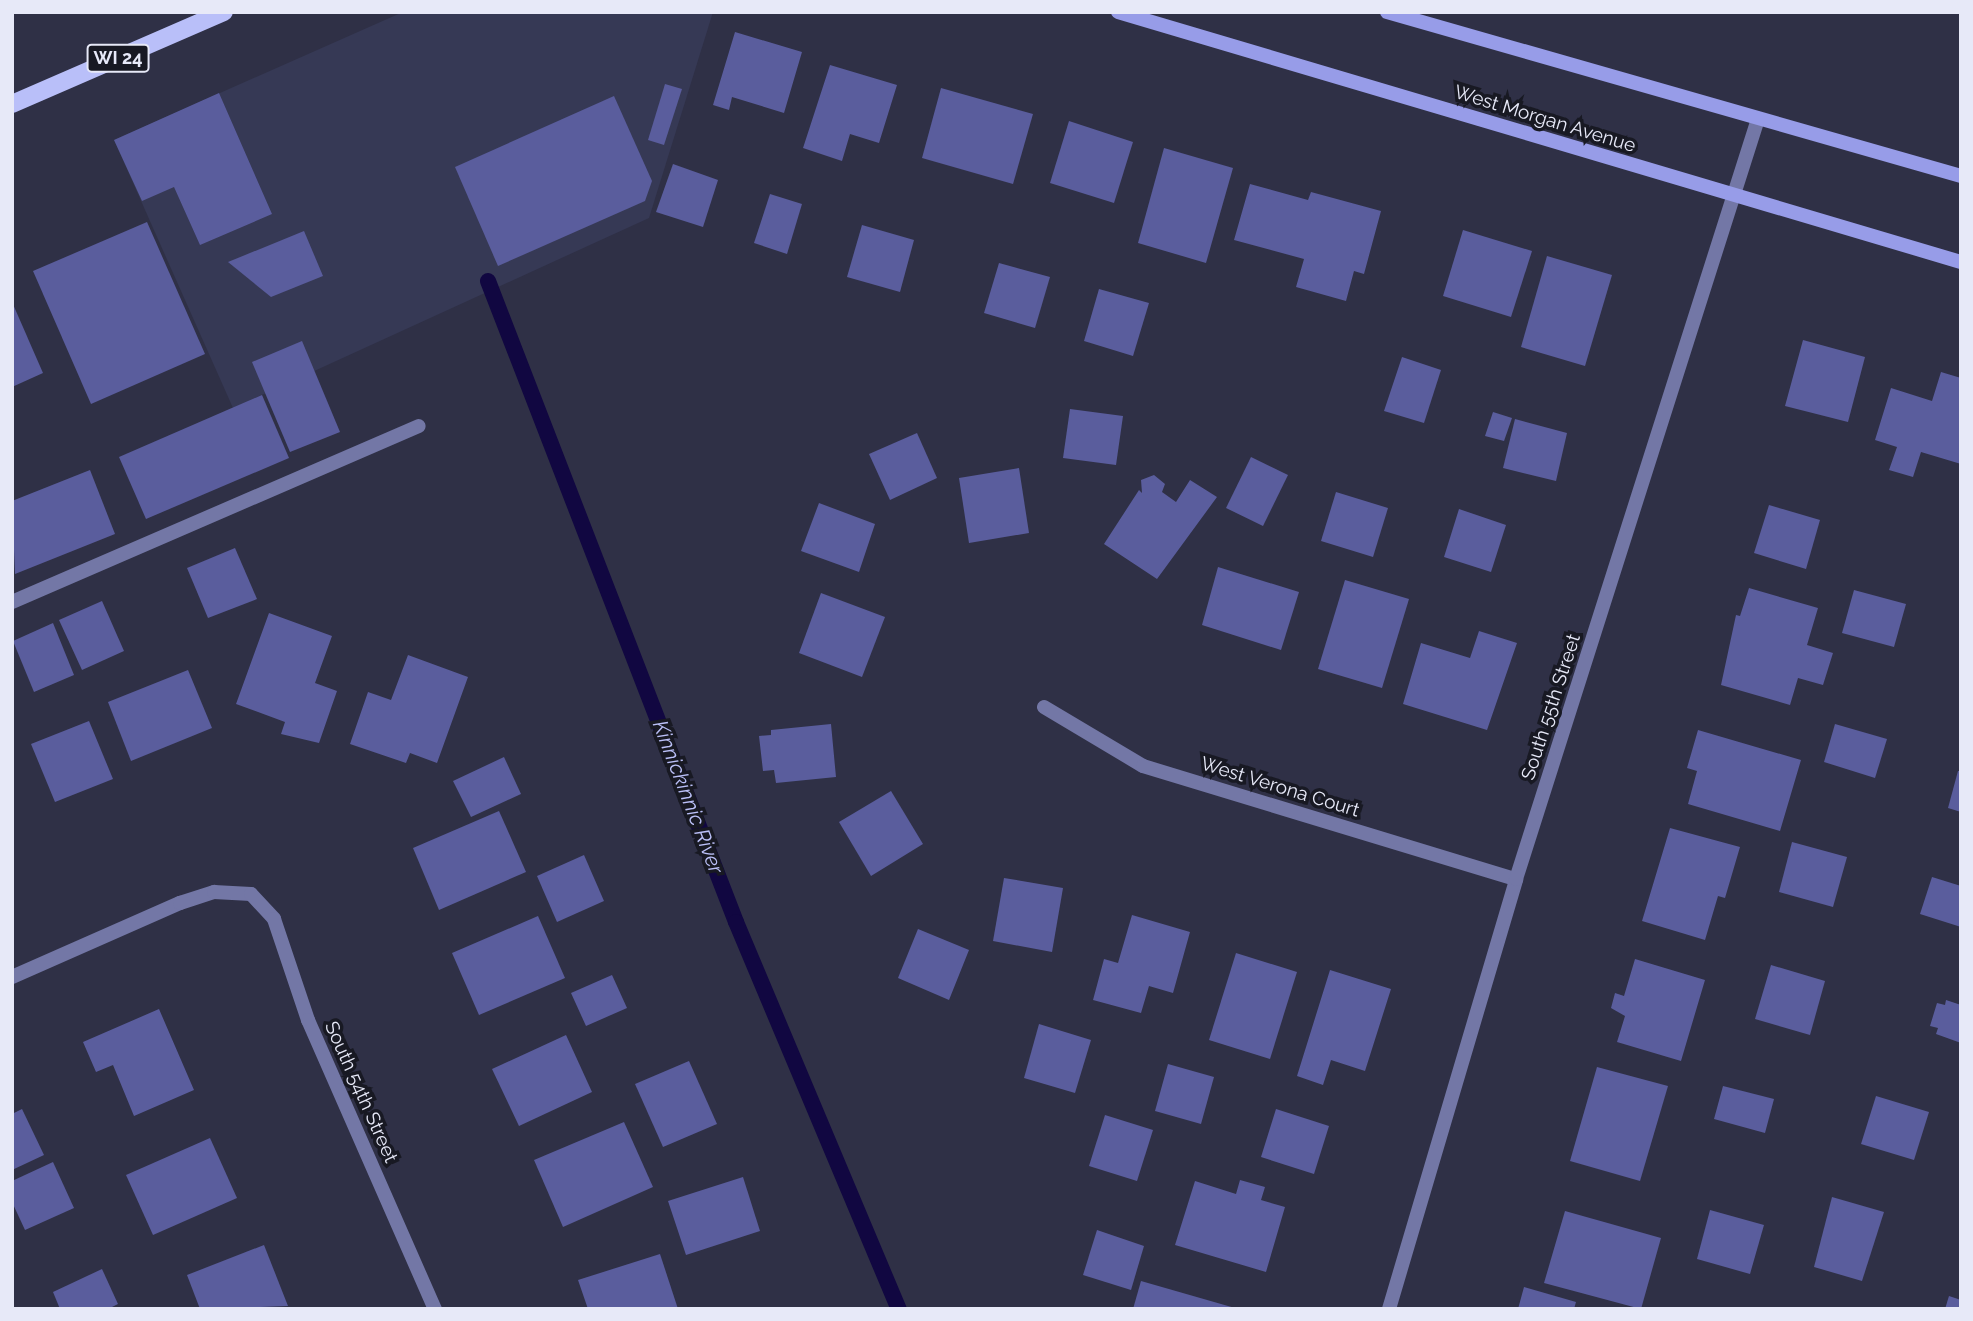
<!DOCTYPE html>
<html>
<head>
<meta charset="utf-8">
<style>
  body { margin:0 }
  #map { position:relative; width:1973px; height:1321px; overflow:hidden; background:#2f3046; font-family:Raleway,sans-serif }
  div>[style] { position:absolute }
  .built>* { inset:0; background:#363955 }
  .stream>* { height:16px; margin:-8px; padding:0 8px; transform-origin:8px; border-radius:8px; background:#110741 }
  .building>* { inset:0; background:#5a5d9d }
  .lane>* { height:14px; margin:-7px; padding:0 7px; transform-origin:7px; border-radius:7px; background:#7377a6 }
  .street>* { height:14px; margin:-7px; padding:0 7px; transform-origin:7px; border-radius:7px; background:#7377a6 }
  .secondary>* { height:14px; margin:-7px; padding:0 7px; transform-origin:7px; border-radius:7px; background:#979ce8 }
  .primary>* { height:18px; margin:-9px; padding:0 9px; transform-origin:9px; border-radius:9px; background:#b9bff9 }
  span { translate:-50% -50%; white-space:nowrap; text-align:center; line-height:1.15; -webkit-text-stroke:7px #181923; paint-order:stroke }
  .shield-label span { padding:2px 5px; background:#181923; border:2px solid; border-radius:5px; -webkit-text-stroke-width:0 }
  .shield-label { font-size:18px; color:#e7e9f8; font-weight:700 }
  .street-label { font-size:19px; color:#e7e9f8 }
  .water-label { font-size:21px; color:#bbc0f8; font-style:italic }
  .frame { position:absolute; inset:0; border:14px solid #e7e9f8; pointer-events:none }
</style>
</head>
<body>
<div id="map">
  <div class="built">
    <i style="clip-path:polygon(403px 12px,713px 12px,649px 218px,233px 408px,114px 140px)"></i>
  </div>
  <div class="stream">
    <i style="left:488px;top:281px;width:687px;rotate:68.85deg"></i>
    <i style="left:736px;top:922px;width:420px;rotate:67.2deg"></i>
  </div>
  <div class="building">
    <i style="clip-path:polygon(735px 32px,802px 52px,784px 113px,732px 97px,729px 110px,713px 105px)"></i>
    <i style="clip-path:polygon(830px 65px,897px 85px,879px 143px,850px 134px,842px 161px,803px 148px)"></i>
    <i style="clip-path:polygon(665px 84px,682px 89px,664px 145px,648px 140px)"></i>
    <i style="clip-path:polygon(941px 88px,1033px 114px,1013px 184px,922px 158px)"></i>
    <i style="clip-path:polygon(219px 93px,272px 214px,200px 245px,174px 187px,142px 201px,114px 140px)"></i>
    <i style="clip-path:polygon(614px 96px,652px 181px,645px 201px,498px 266px,455px 167px)"></i>
    <i style="clip-path:polygon(1069px 121px,1133px 142px,1114px 203px,1050px 183px)"></i>
    <i style="clip-path:polygon(1164px 148px,1233px 168px,1206px 263px,1138px 243px)"></i>
    <i style="clip-path:polygon(673px 164px,718px 180px,703px 227px,656px 212px)"></i>
    <i style="clip-path:polygon(1250px 184px,1308px 200px,1311px 192px,1381px 211px,1364px 274px,1354px 271px,1346px 301px,1296px 287px,1304px 259px,1234px 240px)"></i>
    <i style="clip-path:polygon(770px 194px,802px 204px,787px 254px,754px 243px)"></i>
    <i style="clip-path:polygon(147px 222px,205px 354px,91px 404px,33px 271px)"></i>
    <i style="clip-path:polygon(862px 225px,914px 240px,900px 292px,847px 277px)"></i>
    <i style="clip-path:polygon(1463px 230px,1532px 251px,1511px 317px,1443px 296px)"></i>
    <i style="clip-path:polygon(304px 231px,323px 276px,271px 297px,228px 262px)"></i>
    <i style="clip-path:polygon(1547px 256px,1612px 275px,1585px 366px,1521px 347px)"></i>
    <i style="clip-path:polygon(999px 263px,1050px 277px,1035px 328px,984px 313px)"></i>
    <i style="clip-path:polygon(1099px 289px,1149px 303px,1133px 356px,1084px 341px)"></i>
    <i style="clip-path:polygon(12px 302px,43px 373px,12px 387px)"></i>
    <i style="clip-path:polygon(1803px 340px,1865px 357px,1848px 422px,1785px 406px)"></i>
    <i style="clip-path:polygon(302px 341px,340px 432px,290px 452px,252px 362px)"></i>
    <i style="clip-path:polygon(1402px 357px,1441px 370px,1424px 423px,1384px 411px)"></i>
    <i style="clip-path:polygon(1941px 372px,1961px 378px,1961px 464px,1921px 452px,1913px 477px,1889px 470px,1897px 447px,1875px 440px,1891px 388px,1932px 401px)"></i>
    <i style="clip-path:polygon(262px 395px,289px 458px,146px 519px,119px 457px)"></i>
    <i style="clip-path:polygon(1070px 409px,1123px 416px,1116px 465px,1063px 458px)"></i>
    <i style="clip-path:polygon(1493px 412px,1512px 418px,1504px 441px,1485px 436px)"></i>
    <i style="clip-path:polygon(1515px 419px,1567px 433px,1556px 481px,1503px 468px)"></i>
    <i style="clip-path:polygon(917px 433px,937px 478px,890px 500px,869px 454px)"></i>
    <i style="clip-path:polygon(1251px 457px,1288px 475px,1263px 526px,1226px 508px)"></i>
    <i style="clip-path:polygon(1019px 468px,1029px 533px,969px 543px,959px 478px)"></i>
    <i style="clip-path:polygon(90px 470px,115px 534px,15px 574px,12px 501px)"></i>
    <i style="clip-path:polygon(1154px 475px,1165px 484px,1162px 492px,1176px 502px,1190px 480px,1217px 497px,1157px 579px,1104px 544px,1139px 490px,1142px 493px,1141px 480px)"></i>
    <i style="clip-path:polygon(1336px 492px,1388px 508px,1373px 557px,1321px 541px)"></i>
    <i style="clip-path:polygon(819px 503px,875px 524px,859px 572px,801px 551px)"></i>
    <i style="clip-path:polygon(1769px 505px,1820px 520px,1806px 569px,1754px 553px)"></i>
    <i style="clip-path:polygon(1459px 509px,1506px 525px,1491px 572px,1444px 557px)"></i>
    <i style="clip-path:polygon(235px 548px,257px 599px,208px 618px,187px 568px)"></i>
    <i style="clip-path:polygon(1218px 567px,1299px 592px,1281px 650px,1202px 625px)"></i>
    <i style="clip-path:polygon(1345px 580px,1409px 599px,1382px 688px,1318px 669px)"></i>
    <i style="clip-path:polygon(1749px 588px,1818px 608px,1807px 645px,1833px 653px,1823px 685px,1798px 678px,1790px 705px,1721px 685px,1736px 615px,1740px 616px)"></i>
    <i style="clip-path:polygon(1854px 590px,1906px 604px,1894px 647px,1842px 633px)"></i>
    <i style="clip-path:polygon(821px 593px,885px 617px,862px 677px,799px 653px)"></i>
    <i style="clip-path:polygon(102px 601px,124px 651px,82px 670px,59px 620px)"></i>
    <i style="clip-path:polygon(269px 613px,332px 636px,315px 683px,337px 691px,319px 743px,281px 734px,285px 722px,236px 704px)"></i>
    <i style="clip-path:polygon(53px 623px,74px 675px,34px 692px,13px 641px)"></i>
    <i style="clip-path:polygon(1479px 631px,1517px 643px,1487px 730px,1403px 704px,1421px 643px,1470px 658px)"></i>
    <i style="clip-path:polygon(408px 655px,468px 677px,437px 763px,410px 753px,406px 763px,350px 744px,368px 692px,391px 700px)"></i>
    <i style="clip-path:polygon(188px 670px,212px 728px,131px 761px,108px 702px)"></i>
    <i style="clip-path:polygon(89px 721px,113px 779px,55px 802px,31px 744px)"></i>
    <i style="clip-path:polygon(831px 724px,836px 777px,776px 783px,774px 770px,763px 771px,759px 736px,771px 735px,771px 730px)"></i>
    <i style="clip-path:polygon(1835px 724px,1887px 739px,1875px 778px,1824px 762px)"></i>
    <i style="clip-path:polygon(1698px 730px,1801px 760px,1780px 831px,1688px 804px,1697px 771px,1687px 768px)"></i>
    <i style="clip-path:polygon(504px 757px,521px 794px,471px 817px,453px 781px)"></i>
    <i style="clip-path:polygon(1958px 771px,1961px 771px,1961px 812px,1948px 808px)"></i>
    <i style="clip-path:polygon(891px 791px,923px 844px,871px 876px,839px 822px)"></i>
    <i style="clip-path:polygon(499px 811px,526px 872px,439px 910px,413px 848px)"></i>
    <i style="clip-path:polygon(1670px 828px,1740px 847px,1725px 898px,1718px 896px,1705px 940px,1642px 921px)"></i>
    <i style="clip-path:polygon(1792px 842px,1847px 857px,1833px 907px,1779px 892px)"></i>
    <i style="clip-path:polygon(584px 855px,604px 901px,557px 922px,537px 876px)"></i>
    <i style="clip-path:polygon(1932px 877px,1961px 886px,1961px 927px,1920px 914px)"></i>
    <i style="clip-path:polygon(1004px 878px,1063px 888px,1052px 952px,993px 941px)"></i>
    <i style="clip-path:polygon(1132px 915px,1190px 932px,1173px 993px,1149px 986px,1141px 1013px,1093px 1000px,1104px 959px,1118px 963px)"></i>
    <i style="clip-path:polygon(538px 916px,565px 978px,479px 1015px,452px 953px)"></i>
    <i style="clip-path:polygon(918px 929px,969px 950px,949px 1000px,898px 978px)"></i>
    <i style="clip-path:polygon(1236px 953px,1297px 972px,1270px 1059px,1209px 1040px)"></i>
    <i style="clip-path:polygon(1635px 959px,1705px 980px,1681px 1061px,1617px 1042px,1625px 1016px,1611px 1008px,1615px 993px,1624px 996px)"></i>
    <i style="clip-path:polygon(1771px 965px,1825px 981px,1810px 1035px,1755px 1019px)"></i>
    <i style="clip-path:polygon(1330px 970px,1391px 989px,1365px 1071px,1331px 1060px,1323px 1085px,1297px 1076px)"></i>
    <i style="clip-path:polygon(612px 975px,627px 1008px,586px 1026px,571px 993px)"></i>
    <i style="clip-path:polygon(1946px 1000px,1961px 1005px,1961px 1043px,1936px 1034px,1938px 1028px,1930px 1026px,1937px 1003px,1945px 1005px)"></i>
    <i style="clip-path:polygon(159px 1009px,194px 1090px,134px 1116px,113px 1065px,96px 1072px,83px 1042px)"></i>
    <i style="clip-path:polygon(1039px 1024px,1091px 1040px,1075px 1093px,1024px 1078px)"></i>
    <i style="clip-path:polygon(566px 1035px,592px 1092px,519px 1126px,492px 1069px)"></i>
    <i style="clip-path:polygon(689px 1061px,717px 1124px,663px 1147px,635px 1084px)"></i>
    <i style="clip-path:polygon(1168px 1064px,1214px 1077px,1201px 1124px,1155px 1111px)"></i>
    <i style="clip-path:polygon(1597px 1067px,1668px 1086px,1640px 1181px,1570px 1161px)"></i>
    <i style="clip-path:polygon(1723px 1086px,1774px 1099px,1765px 1133px,1714px 1119px)"></i>
    <i style="clip-path:polygon(1876px 1096px,1929px 1112px,1914px 1160px,1861px 1144px)"></i>
    <i style="clip-path:polygon(22px 1109px,44px 1155px,12px 1170px,12px 1114px)"></i>
    <i style="clip-path:polygon(1276px 1109px,1329px 1126px,1314px 1174px,1261px 1157px)"></i>
    <i style="clip-path:polygon(1105px 1115px,1153px 1130px,1137px 1181px,1089px 1166px)"></i>
    <i style="clip-path:polygon(624px 1122px,653px 1187px,563px 1227px,534px 1160px)"></i>
    <i style="clip-path:polygon(210px 1138px,237px 1198px,153px 1235px,126px 1175px)"></i>
    <i style="clip-path:polygon(53px 1162px,74px 1208px,25px 1230px,12px 1202px,12px 1181px)"></i>
    <i style="clip-path:polygon(743px 1177px,760px 1231px,686px 1255px,668px 1201px)"></i>
    <i style="clip-path:polygon(1240px 1180px,1265px 1187px,1261px 1200px,1285px 1207px,1266px 1272px,1175px 1245px,1195px 1181px,1236px 1194px)"></i>
    <i style="clip-path:polygon(1832px 1197px,1884px 1212px,1862px 1281px,1814px 1267px)"></i>
    <i style="clip-path:polygon(1710px 1210px,1764px 1225px,1750px 1274px,1697px 1259px)"></i>
    <i style="clip-path:polygon(1565px 1211px,1661px 1238px,1641px 1309px,1544px 1283px)"></i>
    <i style="clip-path:polygon(1097px 1230px,1144px 1246px,1131px 1290px,1083px 1275px)"></i>
    <i style="clip-path:polygon(264px 1245px,288px 1306px,200px 1309px,187px 1275px)"></i>
    <i style="clip-path:polygon(660px 1254px,678px 1309px,588px 1309px,578px 1280px)"></i>
    <i style="clip-path:polygon(102px 1269px,118px 1304px,108px 1309px,60px 1309px,53px 1292px)"></i>
    <i style="clip-path:polygon(1141px 1281px,1235px 1308px,1235px 1309px,1133px 1309px)"></i>
    <i style="clip-path:polygon(1524px 1287px,1576px 1302px,1574px 1309px,1518px 1309px)"></i>
    <i style="clip-path:polygon(1949px 1296px,1961px 1300px,1961px 1309px,1945px 1309px)"></i>
  </div>
  <div class="lane">
    <i style="left:12px;top:602px;width:443px;rotate:-23.4deg"></i>
  </div>
  <div class="street">
    <i style="left:1044px;top:707px;width:115px;rotate:30.8deg"></i>
    <i style="left:1143px;top:766px;width:390px;rotate:16.9deg"></i>
    <i style="left:12px;top:977px;width:184px;rotate:-23.8deg"></i>
    <i style="left:180px;top:903px;width:36px;rotate:-18deg"></i>
    <i style="left:214px;top:892px;width:37px;rotate:3deg"></i>
    <i style="left:251px;top:894px;width:34px;rotate:47deg"></i>
    <i style="left:274px;top:919px;width:107px;rotate:71.4deg"></i>
    <i style="left:308px;top:1020px;width:316px;rotate:66.3deg"></i>
    <i style="left:1389px;top:1309px;width:448px;rotate:-73.5deg"></i>
    <i style="left:1516px;top:879px;width:798px;rotate:-72.34deg"></i>
  </div>
  <div class="secondary">
    <i style="left:1118px;top:12px;width:879px;rotate:16.52deg"></i>
    <i style="left:1387px;top:12px;width:597px;rotate:15.95deg"></i>
  </div>
  <div class="primary">
    <i style="left:12px;top:104px;width:231px;rotate:-23.5deg"></i>
  </div>
  <div class="shield-label">
    <span style="left:118px;top:58px">WI 24</span>
  </div>
  <div class="street-label">
    <span style="left:1545px;top:119px;rotate:17deg">West Morgan Avenue</span>
    <span style="left:1551px;top:707px;rotate:-72deg">South 55th Street</span>
    <span style="left:1280px;top:787px;rotate:17deg">West Verona Court</span>
    <span style="left:361px;top:1092px;rotate:66deg">South 54th Street</span>
  </div>
  <div class="water-label">
    <span style="left:688px;top:797px;rotate:69deg">Kinnickinnic River</span>
  </div>
  <div class="frame"></div>
</div>
</body>
</html>
